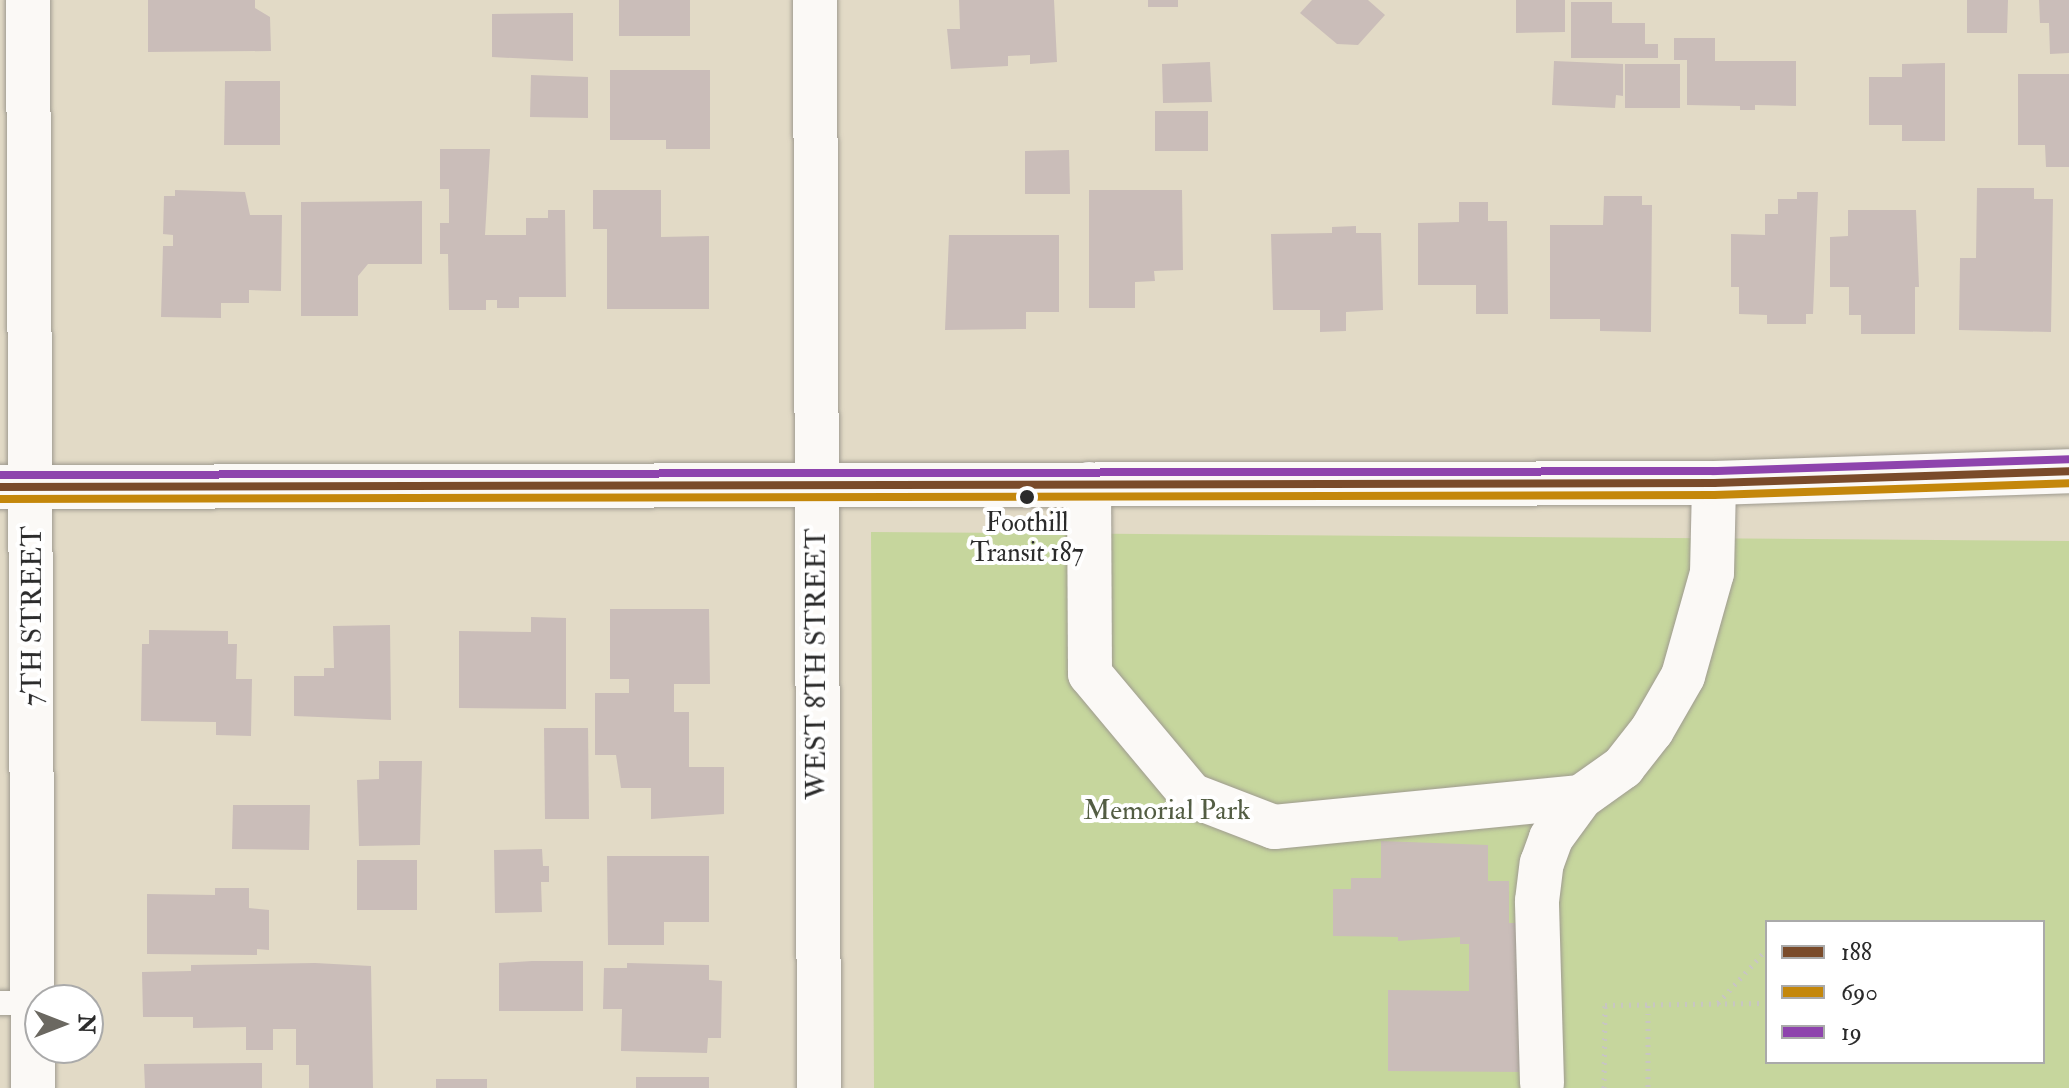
<!DOCTYPE html>
<html>
<head>
<meta charset="utf-8">
<style>
  body { margin:0 }
  #map { position:relative; width:2069px; height:1088px; overflow:hidden; background:#e2dac6; font-family:"IM FELL Double Pica",serif }
  div>[style] { position:absolute }
  .green>* { inset:0; background:#c6d69d }
  .building>* { inset:0; background:#cabdb9 }
  .path>* { height:5px; margin-top:-2.5px; transform-origin:0; background:repeating-linear-gradient(90deg,#c8c6c1 0 2px,transparent 0 8px) }
  .roads { filter:drop-shadow(0 0 2px #9f9b90) drop-shadow(0 0 2px #9f9b90) }
  .service>* { height:24px; margin:-12px; padding:0 12px; transform-origin:12px; border-radius:12px; background:#fbf9f6 }
  .minor>* { height:44px; margin:-22px; padding:0 22px; transform-origin:22px; border-radius:22px; background:#fbf9f6 }
  .primary>* { height:44px; margin:-22px; padding:0 22px; transform-origin:22px; border-radius:22px; background:#fbf9f6 }
  .bus-1>* { height:8px; margin:-4px; padding:0 4px; transform-origin:4px; border-radius:4px; background:#7a4b2a }
  .bus-2>* { height:8px; margin:-4px; padding:0 4px; transform-origin:4px; border-radius:4px; background:#c4870b }
  .bus-3>* { height:8px; margin:-4px; padding:0 4px; transform-origin:4px; border-radius:4px; background:#8e44ad }
  .dots>* { width:22px; height:22px; translate:-50% -50%; box-sizing:border-box; border:4px solid #fff; border-radius:50% }
  span { translate:-50% -50%; white-space:nowrap; text-align:center; line-height:1.15; -webkit-text-stroke:8px #fff; paint-order:stroke }
  .bus-label { font-size:26px; color:#2b2b2b }
  .street-label { font-size:28px; color:#2b2b2b }
  .park-label { font-size:28px; color:#535d43 }
  .legend { position:absolute; left:1765px; top:920px; width:280px; height:144px; box-sizing:border-box; background:#fff; border:2px solid #aaa; margin:0; padding:10px 14px; list-style:none; font-size:24px; color:#2b2b2b }
  .legend li { display:flex; align-items:center; gap:16px; height:40px }
  .legend b { width:40px; border:2px solid #aaa }
  .north { position:absolute; left:24px; top:984px; width:80px; height:80px; box-sizing:border-box; background:#fff; border:2px solid #aaa; border-radius:50%; rotate:90deg; font-size:22px; font-weight:700; line-height:32px; text-align:center; color:#2b2b2b }
  .north::after { content:''; display:block; margin:auto; width:28px; height:36px; background:#6b6861; clip-path:polygon(50% 0,100% 100%,50% 72%,0 100%) }
</style>
</head>
<body>
<div id="map">
  <div class="green">
    <i style="clip-path:polygon(evenodd,871px 532px,2069px 541px,2069px 1088px,874px 1088px,871px 532px,1767px 922px,2043px 922px,2043px 1062px,1767px 1062px,1767px 922px)"></i>
  </div>
  <div class="building">
    <i style="clip-path:polygon(148px 0,255px 0,255px 8px,270px 17px,271px 51px,148px 52px)"></i>
    <i style="clip-path:polygon(619px 0,690px 0,690px 36px,619px 36px)"></i>
    <i style="clip-path:polygon(959px 0,1054px 0,1057px 62px,1030px 64px,1030px 55px,1008px 56px,1008px 66px,951px 69px,947px 29px,960px 29px)"></i>
    <i style="clip-path:polygon(1148px 0,1178px 0,1178px 7px,1148px 7px)"></i>
    <i style="clip-path:polygon(1312px 0,1368px 0,1385px 15px,1358px 45px,1337px 44px,1300px 13px)"></i>
    <i style="clip-path:polygon(1516px 0,1565px 0,1565px 32px,1516px 33px)"></i>
    <i style="clip-path:polygon(1967px 0,2008px 0,2007px 33px,1967px 33px)"></i>
    <i style="clip-path:polygon(2039px 0,2069px 0,2069px 53px,2050px 54px,2049px 23px,2040px 23px)"></i>
    <i style="clip-path:polygon(1571px 2px,1612px 2px,1612px 23px,1645px 23px,1645px 44px,1658px 44px,1658px 58px,1571px 58px)"></i>
    <i style="clip-path:polygon(573px 13px,573px 61px,492px 57px,492px 14px)"></i>
    <i style="clip-path:polygon(1674px 38px,1715px 38px,1715px 61px,1796px 61px,1796px 106px,1755px 105px,1755px 110px,1740px 110px,1740px 106px,1687px 105px,1687px 60px,1674px 60px)"></i>
    <i style="clip-path:polygon(1554px 61px,1623px 64px,1623px 96px,1616px 95px,1615px 108px,1552px 105px)"></i>
    <i style="clip-path:polygon(1210px 62px,1212px 102px,1163px 103px,1162px 64px)"></i>
    <i style="clip-path:polygon(1945px 63px,1945px 141px,1902px 141px,1902px 125px,1869px 125px,1869px 77px,1902px 77px,1902px 64px)"></i>
    <i style="clip-path:polygon(1625px 64px,1680px 64px,1680px 108px,1625px 108px)"></i>
    <i style="clip-path:polygon(610px 70px,710px 70px,710px 149px,666px 149px,666px 140px,610px 140px)"></i>
    <i style="clip-path:polygon(2018px 74px,2069px 74px,2069px 167px,2046px 167px,2045px 145px,2018px 145px)"></i>
    <i style="clip-path:polygon(531px 75px,588px 77px,588px 118px,530px 117px)"></i>
    <i style="clip-path:polygon(225px 81px,280px 81px,280px 145px,224px 145px)"></i>
    <i style="clip-path:polygon(1155px 111px,1208px 111px,1208px 151px,1155px 151px)"></i>
    <i style="clip-path:polygon(440px 149px,490px 149px,485px 235px,526px 235px,526px 218px,548px 218px,548px 210px,565px 210px,566px 297px,519px 297px,519px 308px,497px 308px,497px 300px,486px 300px,486px 310px,449px 310px,448px 254px,440px 254px,440px 223px,449px 223px,449px 189px,440px 189px)"></i>
    <i style="clip-path:polygon(1069px 150px,1070px 194px,1025px 194px,1025px 151px)"></i>
    <i style="clip-path:polygon(1977px 188px,2034px 188px,2034px 199px,2053px 199px,2051px 332px,1959px 330px,1960px 258px,1976px 258px)"></i>
    <i style="clip-path:polygon(175px 190px,245px 192px,250px 215px,282px 215px,281px 291px,249px 290px,249px 303px,221px 303px,221px 318px,161px 317px,163px 246px,173px 246px,173px 235px,163px 234px,164px 196px,175px 196px)"></i>
    <i style="clip-path:polygon(593px 190px,661px 190px,661px 237px,709px 236px,709px 309px,607px 309px,607px 229px,593px 229px)"></i>
    <i style="clip-path:polygon(1089px 190px,1182px 190px,1183px 270px,1154px 271px,1155px 281px,1135px 282px,1135px 308px,1089px 308px)"></i>
    <i style="clip-path:polygon(1797px 192px,1818px 192px,1813px 314px,1806px 314px,1806px 324px,1767px 324px,1767px 315px,1739px 314px,1739px 287px,1731px 287px,1731px 234px,1765px 235px,1765px 214px,1778px 214px,1778px 199px,1797px 199px)"></i>
    <i style="clip-path:polygon(1604px 196px,1642px 196px,1642px 205px,1652px 205px,1651px 332px,1600px 331px,1600px 319px,1550px 319px,1550px 225px,1603px 225px)"></i>
    <i style="clip-path:polygon(422px 201px,422px 264px,368px 264px,358px 276px,358px 316px,301px 316px,301px 202px)"></i>
    <i style="clip-path:polygon(1459px 202px,1488px 202px,1488px 221px,1507px 221px,1508px 314px,1476px 314px,1476px 285px,1418px 285px,1418px 223px,1459px 222px)"></i>
    <i style="clip-path:polygon(1848px 210px,1916px 210px,1919px 287px,1915px 287px,1915px 334px,1861px 334px,1861px 315px,1849px 315px,1849px 287px,1830px 287px,1830px 237px,1848px 236px)"></i>
    <i style="clip-path:polygon(1356px 226px,1356px 233px,1381px 233px,1383px 310px,1346px 312px,1346px 331px,1320px 332px,1320px 310px,1273px 310px,1271px 234px,1332px 233px,1332px 227px)"></i>
    <i style="clip-path:polygon(949px 235px,1059px 235px,1059px 312px,1026px 312px,1026px 329px,945px 330px)"></i>
    <i style="clip-path:polygon(610px 609px,709px 609px,710px 684px,674px 684px,674px 712px,689px 712px,689px 767px,724px 767px,724px 814px,651px 819px,651px 788px,621px 788px,616px 755px,595px 755px,595px 693px,629px 693px,629px 679px,610px 679px)"></i>
    <i style="clip-path:polygon(531px 617px,566px 618px,566px 709px,459px 708px,459px 631px,531px 632px)"></i>
    <i style="clip-path:polygon(390px 625px,391px 720px,294px 716px,294px 676px,324px 676px,324px 668px,334px 668px,333px 626px)"></i>
    <i style="clip-path:polygon(149px 630px,228px 631px,228px 644px,237px 644px,236px 679px,252px 679px,251px 736px,216px 735px,216px 722px,141px 721px,142px 644px,149px 644px)"></i>
    <i style="clip-path:polygon(544px 728px,588px 728px,589px 819px,545px 819px)"></i>
    <i style="clip-path:polygon(379px 761px,422px 761px,420px 845px,359px 846px,357px 780px,379px 779px)"></i>
    <i style="clip-path:polygon(233px 805px,310px 805px,309px 850px,232px 849px)"></i>
    <i style="clip-path:polygon(1381px 841px,1488px 845px,1488px 881px,1509px 881px,1509px 923px,1523px 923px,1523px 1072px,1388px 1071px,1388px 990px,1469px 991px,1469px 944px,1460px 944px,1460px 937px,1398px 941px,1398px 937px,1333px 936px,1333px 889px,1351px 889px,1351px 878px,1381px 878px)"></i>
    <i style="clip-path:polygon(542px 849px,543px 866px,549px 866px,549px 882px,541px 882px,542px 912px,495px 913px,494px 850px)"></i>
    <i style="clip-path:polygon(607px 856px,709px 856px,709px 922px,664px 922px,664px 945px,608px 945px)"></i>
    <i style="clip-path:polygon(357px 860px,417px 860px,417px 910px,357px 910px)"></i>
    <i style="clip-path:polygon(215px 888px,249px 888px,249px 908px,269px 910px,269px 950px,257px 949px,257px 955px,147px 954px,147px 894px,215px 895px)"></i>
    <i style="clip-path:polygon(532px 961px,583px 961px,583px 1011px,499px 1011px,499px 963px)"></i>
    <i style="clip-path:polygon(315px 963px,371px 966px,373px 1088px,309px 1088px,309px 1065px,296px 1065px,296px 1029px,273px 1029px,273px 1050px,246px 1050px,246px 1027px,193px 1028px,193px 1017px,143px 1017px,142px 972px,191px 971px,191px 965px)"></i>
    <i style="clip-path:polygon(627px 963px,709px 965px,709px 980px,722px 981px,721px 1038px,708px 1038px,707px 1053px,621px 1051px,622px 1009px,603px 1009px,604px 968px,627px 968px)"></i>
    <i style="clip-path:polygon(262px 1063px,262px 1088px,145px 1088px,144px 1064px)"></i>
    <i style="clip-path:polygon(636px 1077px,709px 1077px,709px 1088px,636px 1088px)"></i>
    <i style="clip-path:polygon(436px 1079px,487px 1079px,487px 1088px,436px 1088px)"></i>
  </div>
  <div class="path">
    <i style="left:1718px;top:1003px;width:73px;rotate:-47.8deg"></i>
    <i style="left:1648px;top:1005px;width:83px;rotate:90deg"></i>
    <i style="left:1604px;top:1088px;width:83px;rotate:-89.3deg"></i>
    <i style="left:1605px;top:1005px;width:162px;rotate:-0.7deg"></i>
  </div>
  <div class="roads">
    <div class="service">
      <i style="left:0;top:1003px;width:33px"></i>
    </div>
    <div class="minor">
      <i style="left:28px;top:0;width:1088px;rotate:89.74deg"></i>
      <i style="left:815px;top:0;width:1088px;rotate:89.79deg"></i>
      <i style="left:1089px;top:484px;width:190px;rotate:89.7deg"></i>
      <i style="left:1090px;top:674px;width:158px;rotate:50.1deg"></i>
      <i style="left:1191px;top:795px;width:89px;rotate:21.1deg"></i>
      <i style="left:1274px;top:827px;width:308px;rotate:-5.6deg"></i>
      <i style="left:1581px;top:797px;width:52px;rotate:-35.5deg"></i>
      <i style="left:1623px;top:767px;width:47px;rotate:-51.9deg"></i>
      <i style="left:1652px;top:730px;width:62px;rotate:-60.1deg"></i>
      <i style="left:1683px;top:676px;width:107px;rotate:-74.3deg"></i>
      <i style="left:1712px;top:573px;width:90px;rotate:-88.7deg"></i>
      <i style="left:1542px;top:1083px;width:182px;rotate:-91.6deg"></i>
      <i style="left:1537px;top:901px;width:38px;rotate:-83deg"></i>
      <i style="left:1542px;top:863px;width:27px;rotate:-70deg"></i>
      <i style="left:1551px;top:838px;width:51px;rotate:-53.8deg"></i>
    </div>
    <div class="primary">
      <i style="left:0;top:487px;width:1714px;rotate:-0.13deg"></i>
      <i style="left:1714px;top:483px;width:355px;rotate:-1.9deg"></i>
    </div>
  </div>
  <div class="bus-1">
    <i style="left:0;top:487px;width:1714px;rotate:-0.13deg"></i>
    <i style="left:1714px;top:483px;width:355px;rotate:-1.9deg"></i>
  </div>
  <div class="bus-2">
    <i style="left:0;top:499px;width:1714px;rotate:-0.13deg"></i>
    <i style="left:1714px;top:495px;width:355px;rotate:-1.9deg"></i>
  </div>
  <div class="bus-3">
    <i style="left:0;top:475px;width:1714px;rotate:-0.13deg"></i>
    <i style="left:1714px;top:471px;width:355px;rotate:-1.9deg"></i>
  </div>
  <div class="dots">
    <i style="left:1027px;top:497px;background:#2b2b2b"></i>
  </div>
  <div class="bus-label">
    <span style="left:1027px;top:539px">Foothill<br>Transit 187</span>
  </div>
  <div class="street-label">
    <span style="left:33px;top:616px;rotate:-90deg">7TH STREET</span>
    <span style="left:817px;top:664px;rotate:-90deg">WEST 8TH STREET</span>
  </div>
  <div class="park-label">
    <span style="left:1167px;top:811px">Memorial Park</span>
  </div>
  <ul class="legend">
  <li><b style="height:10px;background:#7a4b2a"></b>188</li>
  <li><b style="height:10px;background:#c4870b"></b>690</li>
  <li><b style="height:10px;background:#8e44ad"></b>19</li>
  </ul>
  <div class="north">N</div>
</div>
</body>
</html>
